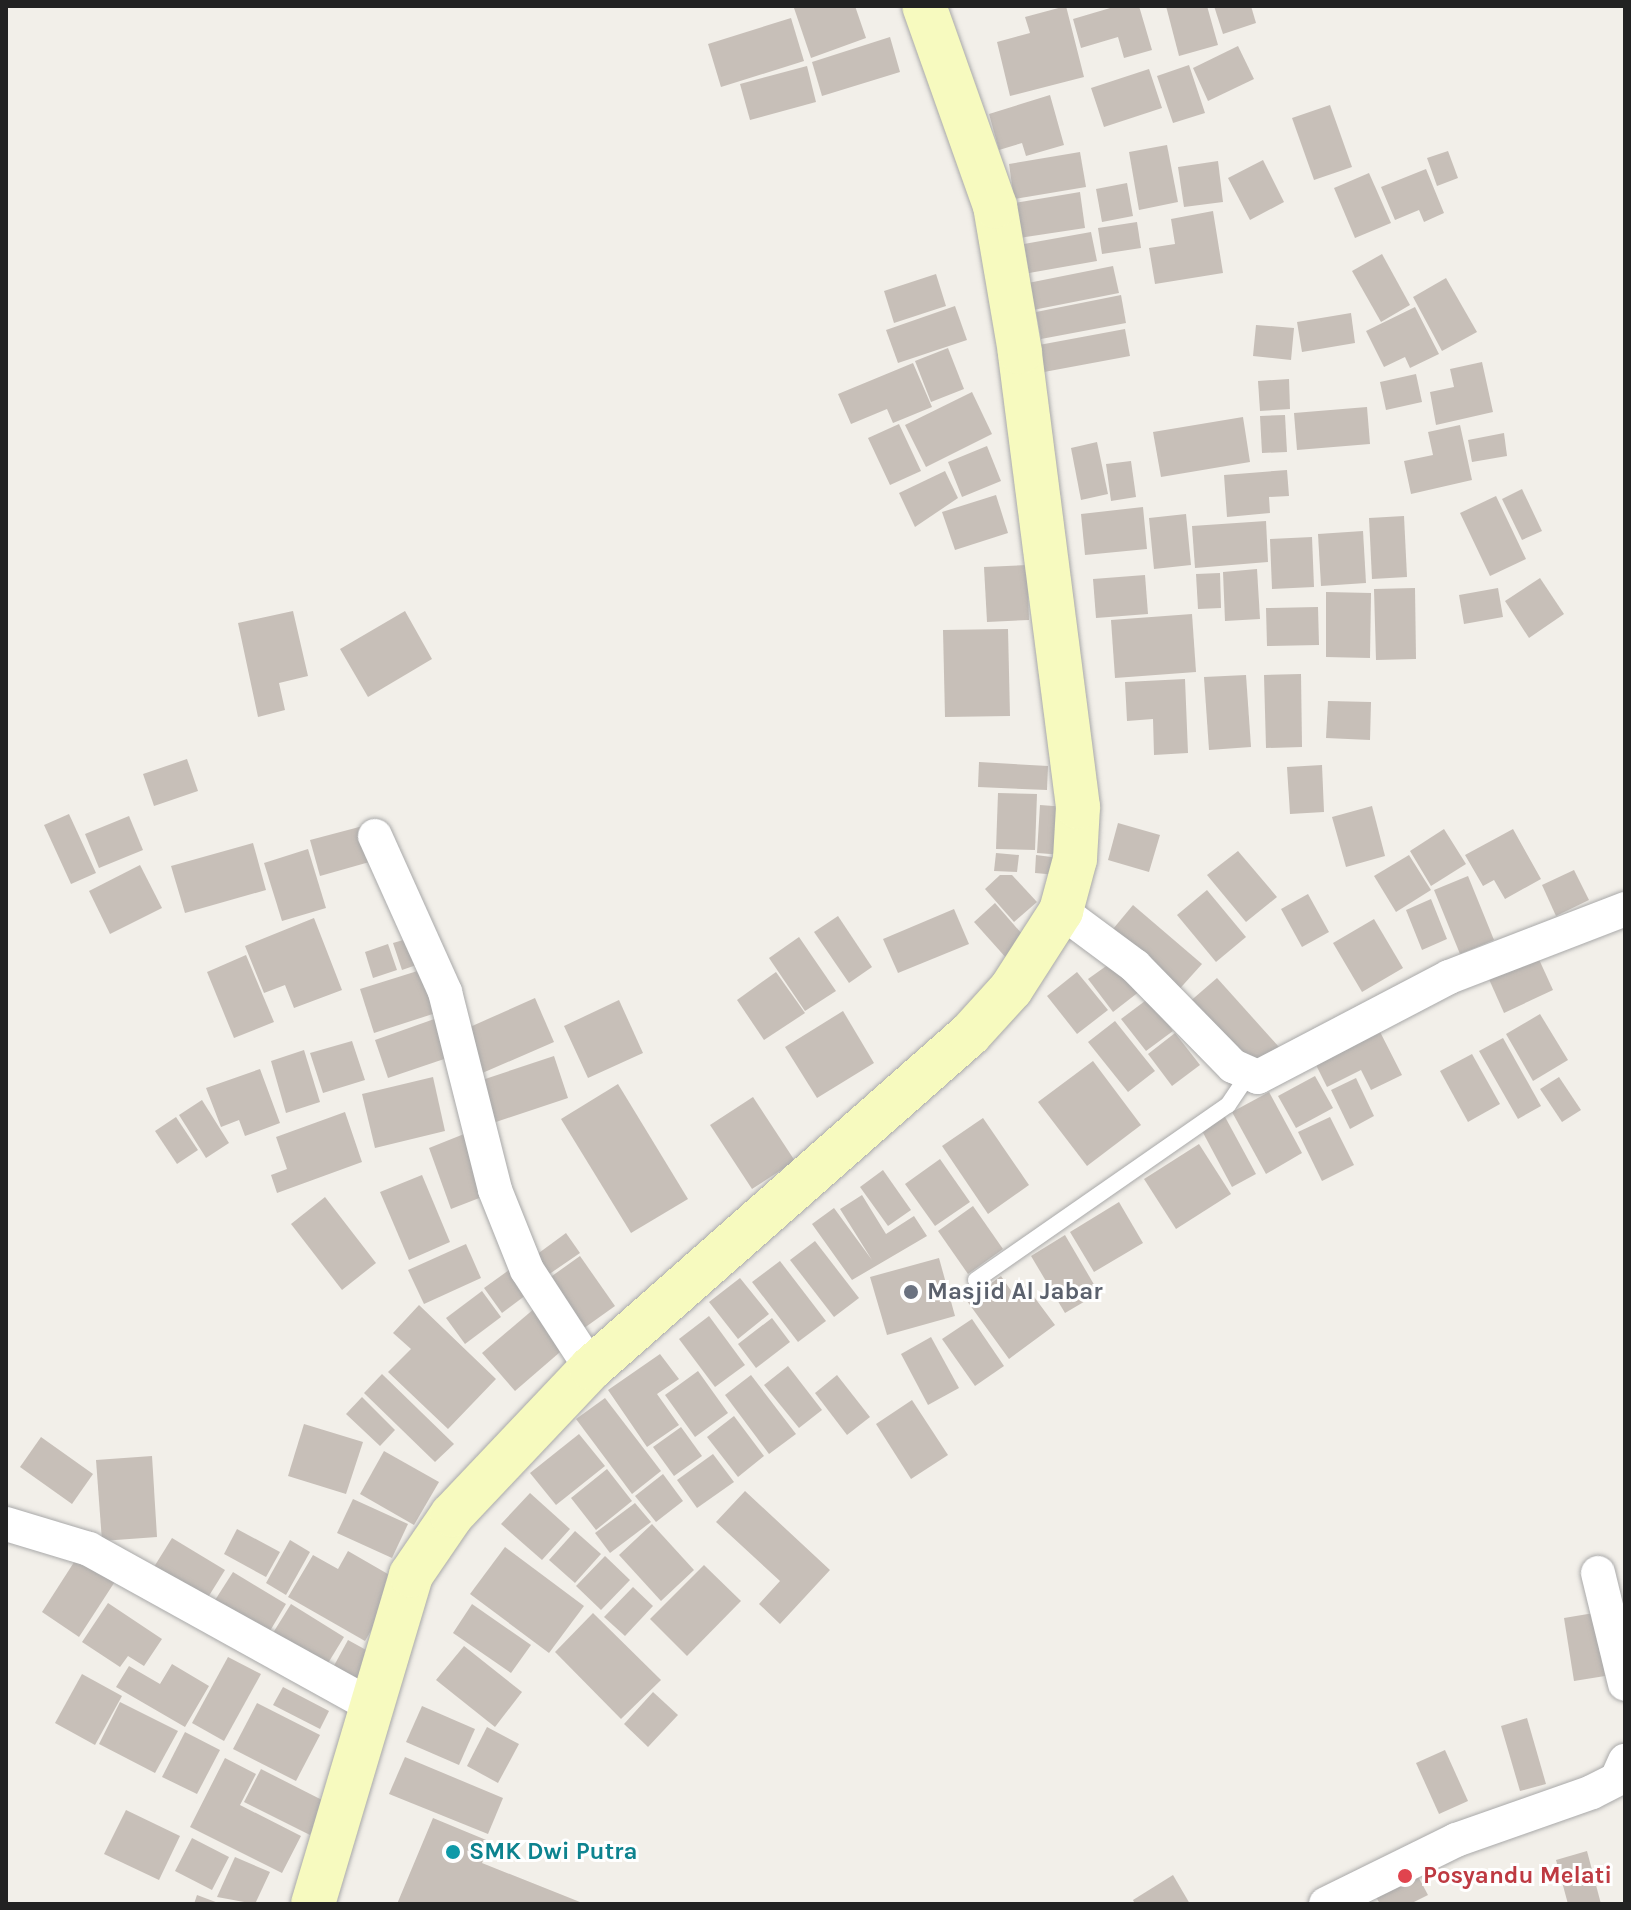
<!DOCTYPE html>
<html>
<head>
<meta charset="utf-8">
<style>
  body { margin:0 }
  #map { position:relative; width:1631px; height:1910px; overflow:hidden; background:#f2efe9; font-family:Karla,sans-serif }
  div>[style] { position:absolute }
  .building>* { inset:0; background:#c7bfb8 }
  .roads { filter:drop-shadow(0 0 2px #a9a9a9) drop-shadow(0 0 2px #a9a9a9) }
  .lane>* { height:16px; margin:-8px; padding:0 8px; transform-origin:8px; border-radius:8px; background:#fff }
  .street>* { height:34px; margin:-17px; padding:0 17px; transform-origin:17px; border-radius:17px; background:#fff }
  .secondary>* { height:44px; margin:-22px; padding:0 22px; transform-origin:22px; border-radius:22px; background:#f7fabf }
  .dots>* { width:22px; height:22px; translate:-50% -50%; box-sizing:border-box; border:4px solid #fff; border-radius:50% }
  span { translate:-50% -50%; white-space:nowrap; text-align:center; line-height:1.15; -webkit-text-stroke:6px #fff; paint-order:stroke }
  .worship-label { font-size:24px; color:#5b616d; font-weight:700 }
  .left { translate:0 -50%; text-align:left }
  .culture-label { font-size:24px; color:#0d838f; font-weight:700 }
  .health-label { font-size:24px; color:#be3a42; font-weight:700 }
  .frame { position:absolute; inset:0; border:8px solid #222; pointer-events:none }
</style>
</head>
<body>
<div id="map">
  <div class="building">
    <i style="clip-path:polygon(855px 6px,866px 38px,811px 58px,794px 8px)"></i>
    <i style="clip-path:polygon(1066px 6px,1084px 77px,1010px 96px,997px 42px,1030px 33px,1025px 17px)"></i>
    <i style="clip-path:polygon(1117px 6px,1139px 6px,1152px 50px,1124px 58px,1118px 37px,1081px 48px,1073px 19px)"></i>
    <i style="clip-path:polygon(1166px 6px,1207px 6px,1218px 45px,1179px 56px)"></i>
    <i style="clip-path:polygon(1214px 6px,1251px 6px,1256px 23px,1223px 34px)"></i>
    <i style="clip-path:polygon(791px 18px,804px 61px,721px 87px,708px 44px)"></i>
    <i style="clip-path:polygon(890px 37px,900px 72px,822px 96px,812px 62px)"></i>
    <i style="clip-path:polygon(1238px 46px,1254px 79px,1208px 101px,1193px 68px)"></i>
    <i style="clip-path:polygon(1189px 65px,1205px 113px,1173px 123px,1157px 76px)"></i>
    <i style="clip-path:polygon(807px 66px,816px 102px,750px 120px,740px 84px)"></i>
    <i style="clip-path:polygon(1149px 69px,1162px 108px,1104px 127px,1091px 88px)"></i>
    <i style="clip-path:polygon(1050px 95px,1064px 145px,1026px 156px,1022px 143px,999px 150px,989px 114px)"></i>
    <i style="clip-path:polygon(1330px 105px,1352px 167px,1314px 180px,1292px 118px)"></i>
    <i style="clip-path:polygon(1167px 145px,1178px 202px,1139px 210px,1129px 152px)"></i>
    <i style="clip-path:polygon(1448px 151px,1458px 178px,1437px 186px,1427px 158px)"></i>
    <i style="clip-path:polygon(1080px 152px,1086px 187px,1014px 199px,1009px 164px)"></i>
    <i style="clip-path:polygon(1263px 160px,1284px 202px,1250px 220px,1228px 178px)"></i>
    <i style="clip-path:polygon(1218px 161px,1223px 202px,1184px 207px,1178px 167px)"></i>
    <i style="clip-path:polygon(1426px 169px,1444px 213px,1424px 222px,1419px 210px,1395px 220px,1381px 187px)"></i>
    <i style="clip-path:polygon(1369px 173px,1391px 223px,1355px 238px,1334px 188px)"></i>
    <i style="clip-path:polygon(1127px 183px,1133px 216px,1102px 222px,1096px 189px)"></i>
    <i style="clip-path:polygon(1080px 192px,1085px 228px,1019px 238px,1014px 203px)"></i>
    <i style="clip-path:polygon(1213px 211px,1223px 273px,1155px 284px,1149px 248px,1175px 244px,1171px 219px)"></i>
    <i style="clip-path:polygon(1137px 222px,1141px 248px,1102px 254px,1098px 228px)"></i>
    <i style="clip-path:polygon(1091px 232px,1097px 261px,1029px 273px,1024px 244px)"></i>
    <i style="clip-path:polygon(1382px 254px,1410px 305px,1381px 322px,1352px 271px)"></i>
    <i style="clip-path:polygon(1113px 266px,1119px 293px,1033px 310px,1028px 283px)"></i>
    <i style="clip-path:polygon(936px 274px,946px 306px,894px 323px,884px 291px)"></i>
    <i style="clip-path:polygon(1446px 278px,1477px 332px,1442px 351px,1413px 297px)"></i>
    <i style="clip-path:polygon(1121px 295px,1126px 323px,1041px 339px,1036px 312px)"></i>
    <i style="clip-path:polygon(955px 306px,967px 340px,898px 363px,886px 330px)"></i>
    <i style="clip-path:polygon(1415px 307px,1439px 354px,1410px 368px,1405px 357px,1384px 367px,1366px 331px)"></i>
    <i style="clip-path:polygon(1351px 313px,1355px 343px,1302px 352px,1297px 322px)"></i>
    <i style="clip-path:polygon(1256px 325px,1294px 328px,1291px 360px,1253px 356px)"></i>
    <i style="clip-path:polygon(1125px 329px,1130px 356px,1044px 372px,1039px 345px)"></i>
    <i style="clip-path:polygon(948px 348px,964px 389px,931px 402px,915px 361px)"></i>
    <i style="clip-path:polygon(1482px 362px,1493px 412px,1436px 425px,1430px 392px,1454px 387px,1450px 369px)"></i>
    <i style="clip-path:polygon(913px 363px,932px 407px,893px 423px,887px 409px,851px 424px,838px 394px)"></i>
    <i style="clip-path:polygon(1416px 374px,1422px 402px,1386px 410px,1380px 382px)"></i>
    <i style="clip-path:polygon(1289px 379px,1290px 409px,1260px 411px,1258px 381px)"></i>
    <i style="clip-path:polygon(972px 392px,992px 434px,926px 467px,905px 425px)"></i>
    <i style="clip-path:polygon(1367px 407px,1370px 444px,1297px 450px,1294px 413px)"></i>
    <i style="clip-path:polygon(1285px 415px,1287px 452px,1262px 453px,1260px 416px)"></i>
    <i style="clip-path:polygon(1243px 417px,1250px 462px,1161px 477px,1153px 432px)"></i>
    <i style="clip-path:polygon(899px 424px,921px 471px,890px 485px,868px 438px)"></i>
    <i style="clip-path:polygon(1460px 425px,1472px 480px,1411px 494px,1404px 461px,1433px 455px,1428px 432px)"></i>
    <i style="clip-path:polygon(1504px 433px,1507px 456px,1472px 462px,1468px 440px)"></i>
    <i style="clip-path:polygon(1097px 442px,1108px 494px,1081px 500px,1071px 448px)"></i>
    <i style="clip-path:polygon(987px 446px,1001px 481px,962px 497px,948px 462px)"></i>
    <i style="clip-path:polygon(1131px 461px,1136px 497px,1111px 501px,1106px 464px)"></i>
    <i style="clip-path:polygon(1287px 470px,1289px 496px,1269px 497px,1270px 513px,1227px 517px,1224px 475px)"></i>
    <i style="clip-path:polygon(945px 471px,958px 498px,915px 527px,899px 493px)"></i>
    <i style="clip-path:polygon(1522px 489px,1542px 531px,1522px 540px,1502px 499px)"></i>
    <i style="clip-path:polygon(996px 495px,1008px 533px,955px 550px,942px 512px)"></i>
    <i style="clip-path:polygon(1496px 496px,1526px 559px,1490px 576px,1460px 513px)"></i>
    <i style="clip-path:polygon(1143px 507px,1147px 549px,1085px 555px,1081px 514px)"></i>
    <i style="clip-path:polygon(1186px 514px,1191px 565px,1154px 569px,1149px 518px)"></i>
    <i style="clip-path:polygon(1404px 516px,1407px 577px,1372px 579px,1369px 518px)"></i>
    <i style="clip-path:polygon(1266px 521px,1268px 562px,1195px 568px,1192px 526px)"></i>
    <i style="clip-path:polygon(1363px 531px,1366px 583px,1321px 586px,1318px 534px)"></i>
    <i style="clip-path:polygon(1312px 537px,1314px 587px,1272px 589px,1270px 539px)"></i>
    <i style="clip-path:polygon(1027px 565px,1029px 620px,987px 622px,984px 567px)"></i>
    <i style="clip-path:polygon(1257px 569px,1260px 619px,1225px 621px,1223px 572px)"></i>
    <i style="clip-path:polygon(1220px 573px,1221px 608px,1198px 609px,1196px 574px)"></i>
    <i style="clip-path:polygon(1145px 575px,1148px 614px,1096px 618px,1093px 579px)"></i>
    <i style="clip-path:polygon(1540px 578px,1564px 614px,1529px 638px,1505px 601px)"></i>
    <i style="clip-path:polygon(1415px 588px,1416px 659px,1376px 660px,1374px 589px)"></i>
    <i style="clip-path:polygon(1498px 588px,1503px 617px,1464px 624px,1459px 595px)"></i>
    <i style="clip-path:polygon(1326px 592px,1371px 593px,1370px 658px,1326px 657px)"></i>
    <i style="clip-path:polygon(1318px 607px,1319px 645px,1267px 646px,1266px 608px)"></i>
    <i style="clip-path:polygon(293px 611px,308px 676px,279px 683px,285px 710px,258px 717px,238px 623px)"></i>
    <i style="clip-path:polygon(405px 611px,432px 659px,368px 697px,340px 649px)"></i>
    <i style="clip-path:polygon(1192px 614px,1196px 672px,1115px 678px,1111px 620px)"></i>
    <i style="clip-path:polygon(1008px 629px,1010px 716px,945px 717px,943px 630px)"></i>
    <i style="clip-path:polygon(1301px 674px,1302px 747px,1266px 748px,1264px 675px)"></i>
    <i style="clip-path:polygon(1246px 675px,1251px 747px,1209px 750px,1204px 677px)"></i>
    <i style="clip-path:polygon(1185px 679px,1188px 753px,1154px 755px,1153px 719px,1127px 721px,1125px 682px)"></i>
    <i style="clip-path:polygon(1328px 701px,1371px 702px,1370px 740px,1326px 738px)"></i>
    <i style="clip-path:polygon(187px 759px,198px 791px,154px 806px,143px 774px)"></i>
    <i style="clip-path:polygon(979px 762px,1048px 766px,1047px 790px,978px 787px)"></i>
    <i style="clip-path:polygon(1322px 765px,1324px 812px,1290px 814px,1287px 767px)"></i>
    <i style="clip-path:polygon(998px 793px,1037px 794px,1035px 850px,996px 849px)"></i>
    <i style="clip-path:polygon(1040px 805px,1067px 807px,1064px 855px,1037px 853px)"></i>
    <i style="clip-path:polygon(1372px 806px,1385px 856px,1346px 867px,1332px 817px)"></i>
    <i style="clip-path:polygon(69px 814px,96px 873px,71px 884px,44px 825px)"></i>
    <i style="clip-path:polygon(129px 816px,143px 850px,99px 868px,85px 834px)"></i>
    <i style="clip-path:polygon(1118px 823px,1160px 835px,1149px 872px,1108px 860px)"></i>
    <i style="clip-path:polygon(363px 826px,373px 861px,320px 876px,310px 840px)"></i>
    <i style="clip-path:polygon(1444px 829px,1466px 864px,1431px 886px,1410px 851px)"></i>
    <i style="clip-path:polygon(1513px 829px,1541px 879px,1505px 899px,1494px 880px,1483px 886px,1465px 855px)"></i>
    <i style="clip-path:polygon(253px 843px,266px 890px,185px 913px,171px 866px)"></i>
    <i style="clip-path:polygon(308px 849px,326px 908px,282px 921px,264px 863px)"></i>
    <i style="clip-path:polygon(1238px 851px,1277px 897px,1246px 922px,1207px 875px)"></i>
    <i style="clip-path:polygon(996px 853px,1019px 855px,1017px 872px,994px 871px)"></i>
    <i style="clip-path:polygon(1036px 855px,1059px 858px,1057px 875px,1035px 873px)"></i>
    <i style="clip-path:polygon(1409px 855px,1431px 890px,1396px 912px,1374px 876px)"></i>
    <i style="clip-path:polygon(140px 865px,162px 908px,110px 934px,89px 891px)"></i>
    <i style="clip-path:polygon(1574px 870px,1589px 900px,1556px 916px,1542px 885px)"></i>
    <i style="clip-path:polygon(1000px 875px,1012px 875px,1037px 902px,1014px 922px,985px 889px)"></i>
    <i style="clip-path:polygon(1468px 876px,1494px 940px,1460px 954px,1434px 890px)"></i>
    <i style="clip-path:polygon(1207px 890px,1246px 937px,1216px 962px,1177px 915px)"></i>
    <i style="clip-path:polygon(1308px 894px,1329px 932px,1302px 947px,1281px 909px)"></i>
    <i style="clip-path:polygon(1431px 899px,1447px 939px,1422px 950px,1406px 910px)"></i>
    <i style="clip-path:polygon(995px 903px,1029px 942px,1008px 960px,974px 922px)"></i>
    <i style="clip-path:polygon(1133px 905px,1202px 964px,1175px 994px,1108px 935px)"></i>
    <i style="clip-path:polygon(954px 909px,969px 944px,898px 973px,883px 939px)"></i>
    <i style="clip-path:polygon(838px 916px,872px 967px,849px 983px,814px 932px)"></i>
    <i style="clip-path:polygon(314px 918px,342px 990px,294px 1008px,285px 985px,264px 993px,245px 946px)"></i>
    <i style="clip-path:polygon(1374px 919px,1403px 968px,1362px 992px,1333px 943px)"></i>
    <i style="clip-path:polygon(417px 936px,425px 962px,402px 970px,393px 943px)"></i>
    <i style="clip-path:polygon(799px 937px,836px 991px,805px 1011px,769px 958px)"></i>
    <i style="clip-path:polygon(388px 944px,397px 970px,373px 978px,365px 952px)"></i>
    <i style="clip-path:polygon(246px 955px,274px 1022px,234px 1038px,207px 972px)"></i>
    <i style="clip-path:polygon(1537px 955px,1553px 990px,1504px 1013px,1488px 977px)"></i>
    <i style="clip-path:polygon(1116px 959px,1140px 991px,1113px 1012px,1088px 979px)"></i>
    <i style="clip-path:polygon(427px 968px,442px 1011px,374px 1033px,360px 989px)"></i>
    <i style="clip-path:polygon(776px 972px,805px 1013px,764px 1040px,737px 1000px)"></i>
    <i style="clip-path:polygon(1077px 972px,1108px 1010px,1077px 1034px,1047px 996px)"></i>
    <i style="clip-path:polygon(1217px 978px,1279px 1047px,1250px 1074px,1187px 1004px)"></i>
    <i style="clip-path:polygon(535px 998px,554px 1042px,480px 1074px,461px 1031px)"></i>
    <i style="clip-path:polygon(1149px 998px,1173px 1031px,1146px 1051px,1121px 1019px)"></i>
    <i style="clip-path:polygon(619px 1000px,643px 1053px,588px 1078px,564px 1026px)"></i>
    <i style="clip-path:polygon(843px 1011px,874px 1063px,817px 1098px,785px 1047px)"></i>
    <i style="clip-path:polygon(1540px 1014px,1568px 1060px,1533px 1081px,1506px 1034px)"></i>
    <i style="clip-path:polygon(440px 1017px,453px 1056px,388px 1078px,375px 1040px)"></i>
    <i style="clip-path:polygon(1115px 1021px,1155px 1071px,1128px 1092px,1088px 1042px)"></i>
    <i style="clip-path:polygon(1376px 1024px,1402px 1075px,1371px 1090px,1361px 1070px,1327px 1087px,1312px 1057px)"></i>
    <i style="clip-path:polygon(1175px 1033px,1200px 1065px,1172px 1086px,1148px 1054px)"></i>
    <i style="clip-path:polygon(1503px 1038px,1541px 1106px,1518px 1119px,1479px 1051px)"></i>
    <i style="clip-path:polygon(352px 1041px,365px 1080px,323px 1093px,310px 1053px)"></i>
    <i style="clip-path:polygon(304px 1050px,320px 1102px,286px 1113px,271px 1061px)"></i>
    <i style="clip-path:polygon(1472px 1054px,1500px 1104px,1468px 1122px,1440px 1071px)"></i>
    <i style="clip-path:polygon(554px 1056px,568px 1098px,490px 1124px,476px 1082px)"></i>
    <i style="clip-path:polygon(1093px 1061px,1141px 1125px,1087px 1166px,1038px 1102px)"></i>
    <i style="clip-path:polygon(260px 1069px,280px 1123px,245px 1136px,239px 1120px,221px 1127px,206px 1088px)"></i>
    <i style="clip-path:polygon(1315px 1076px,1333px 1108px,1296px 1128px,1278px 1096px)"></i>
    <i style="clip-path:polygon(433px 1077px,445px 1131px,375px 1148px,362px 1094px)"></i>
    <i style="clip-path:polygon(1559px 1077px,1581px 1110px,1562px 1122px,1540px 1089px)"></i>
    <i style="clip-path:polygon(1356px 1078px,1374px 1116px,1350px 1129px,1331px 1090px)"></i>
    <i style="clip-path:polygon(618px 1084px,688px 1199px,631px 1233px,561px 1119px)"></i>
    <i style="clip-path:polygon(1269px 1092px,1302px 1153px,1266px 1174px,1232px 1112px)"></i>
    <i style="clip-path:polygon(753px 1097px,795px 1161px,752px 1189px,710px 1125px)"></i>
    <i style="clip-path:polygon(202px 1100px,229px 1143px,206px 1158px,179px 1115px)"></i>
    <i style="clip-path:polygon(345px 1112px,362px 1162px,277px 1193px,271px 1175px,287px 1169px,276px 1137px)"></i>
    <i style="clip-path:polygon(1224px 1115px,1256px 1174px,1232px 1187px,1201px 1129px)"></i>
    <i style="clip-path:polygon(176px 1117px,198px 1150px,177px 1164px,155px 1131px)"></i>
    <i style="clip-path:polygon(1330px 1117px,1354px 1165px,1322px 1181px,1298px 1132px)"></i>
    <i style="clip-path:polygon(983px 1118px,1029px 1185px,988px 1214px,942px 1146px)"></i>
    <i style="clip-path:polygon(464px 1134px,487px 1195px,451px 1209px,429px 1148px)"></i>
    <i style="clip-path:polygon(1199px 1144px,1231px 1194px,1176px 1229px,1144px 1179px)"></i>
    <i style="clip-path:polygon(940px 1159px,970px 1202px,935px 1226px,905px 1184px)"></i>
    <i style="clip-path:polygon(883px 1170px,911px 1210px,888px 1226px,860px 1187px)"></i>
    <i style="clip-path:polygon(422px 1175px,450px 1242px,409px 1260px,380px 1192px)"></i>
    <i style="clip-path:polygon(862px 1195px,886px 1234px,914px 1216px,927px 1236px,852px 1280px,812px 1224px,834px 1208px,872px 1260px,840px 1209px)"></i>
    <i style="clip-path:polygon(325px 1197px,376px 1263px,342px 1290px,291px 1224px)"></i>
    <i style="clip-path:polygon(1119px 1202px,1143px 1243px,1094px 1272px,1070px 1232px)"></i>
    <i style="clip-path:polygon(973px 1206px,1003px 1249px,968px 1274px,938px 1231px)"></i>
    <i style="clip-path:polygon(566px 1233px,580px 1253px,545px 1277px,532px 1258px)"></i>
    <i style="clip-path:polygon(1065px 1235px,1099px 1293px,1065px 1313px,1031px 1256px)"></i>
    <i style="clip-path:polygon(815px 1241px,859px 1298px,834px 1317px,790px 1260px)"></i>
    <i style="clip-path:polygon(466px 1244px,481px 1278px,424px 1304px,408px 1270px)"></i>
    <i style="clip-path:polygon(580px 1256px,615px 1306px,580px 1331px,545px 1281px)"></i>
    <i style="clip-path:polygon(939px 1258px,955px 1316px,887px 1335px,870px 1277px)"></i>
    <i style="clip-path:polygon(780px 1261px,826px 1321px,798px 1342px,752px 1282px)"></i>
    <i style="clip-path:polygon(516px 1265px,534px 1289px,502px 1313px,484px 1288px)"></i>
    <i style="clip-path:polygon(1001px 1276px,1014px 1295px,1026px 1286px,1055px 1325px,1009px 1359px,967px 1301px)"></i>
    <i style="clip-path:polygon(740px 1278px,769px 1314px,738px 1339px,709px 1302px)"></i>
    <i style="clip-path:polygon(482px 1291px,501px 1317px,465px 1344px,446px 1318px)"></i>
    <i style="clip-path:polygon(419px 1305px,496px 1379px,448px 1429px,388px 1372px,411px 1349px,393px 1333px)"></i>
    <i style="clip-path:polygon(535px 1308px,567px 1346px,515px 1391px,482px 1353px)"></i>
    <i style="clip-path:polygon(709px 1316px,745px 1365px,715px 1387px,679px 1339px)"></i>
    <i style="clip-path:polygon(772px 1318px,790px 1342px,756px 1368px,738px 1344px)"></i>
    <i style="clip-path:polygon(972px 1319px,1004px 1366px,975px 1386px,942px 1339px)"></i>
    <i style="clip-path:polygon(931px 1337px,959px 1388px,928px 1405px,901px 1354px)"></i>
    <i style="clip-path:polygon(660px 1354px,679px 1379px,657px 1394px,679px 1425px,647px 1447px,608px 1390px)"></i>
    <i style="clip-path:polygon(788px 1366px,822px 1410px,799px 1428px,764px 1385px)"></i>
    <i style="clip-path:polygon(698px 1371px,728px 1413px,695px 1437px,665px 1395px)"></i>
    <i style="clip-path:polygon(382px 1374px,454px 1444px,435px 1462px,364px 1393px)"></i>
    <i style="clip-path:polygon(751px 1375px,796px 1434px,769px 1454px,725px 1395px)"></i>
    <i style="clip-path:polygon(837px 1375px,870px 1417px,847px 1435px,815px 1393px)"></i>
    <i style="clip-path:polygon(362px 1397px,395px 1430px,380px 1446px,346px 1414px)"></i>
    <i style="clip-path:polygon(605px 1398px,661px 1471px,632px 1494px,576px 1419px)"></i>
    <i style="clip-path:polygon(912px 1400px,948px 1455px,911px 1479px,876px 1424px)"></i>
    <i style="clip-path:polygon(734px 1416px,764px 1456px,738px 1477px,707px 1437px)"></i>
    <i style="clip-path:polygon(304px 1424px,363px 1442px,346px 1494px,288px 1476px)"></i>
    <i style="clip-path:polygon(681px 1427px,702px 1456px,674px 1476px,653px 1447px)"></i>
    <i style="clip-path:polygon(579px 1434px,605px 1466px,556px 1505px,530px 1473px)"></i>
    <i style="clip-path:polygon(41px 1437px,93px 1474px,72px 1504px,20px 1467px)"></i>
    <i style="clip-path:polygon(384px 1451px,439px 1482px,414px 1525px,360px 1494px)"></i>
    <i style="clip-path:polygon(713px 1454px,734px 1482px,697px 1508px,677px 1480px)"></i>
    <i style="clip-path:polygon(152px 1456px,157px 1537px,102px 1541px,96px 1460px)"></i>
    <i style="clip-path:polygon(607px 1469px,632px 1501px,596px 1530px,571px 1498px)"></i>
    <i style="clip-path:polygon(663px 1474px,683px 1501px,656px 1522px,635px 1496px)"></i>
    <i style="clip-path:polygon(745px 1491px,830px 1570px,780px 1624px,759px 1604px,780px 1581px,716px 1522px)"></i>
    <i style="clip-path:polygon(530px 1493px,570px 1529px,542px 1560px,501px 1524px)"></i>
    <i style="clip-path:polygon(353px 1499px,408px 1524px,392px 1558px,337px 1533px)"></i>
    <i style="clip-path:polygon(635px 1503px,651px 1522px,610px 1553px,595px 1533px)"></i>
    <i style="clip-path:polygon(652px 1524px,694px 1570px,661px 1601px,619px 1555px)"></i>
    <i style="clip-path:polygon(237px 1529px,280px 1552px,266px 1577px,224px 1554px)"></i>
    <i style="clip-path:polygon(575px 1531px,601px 1554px,575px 1583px,549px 1560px)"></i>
    <i style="clip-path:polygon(172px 1538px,225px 1570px,202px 1607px,149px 1575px)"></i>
    <i style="clip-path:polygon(290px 1540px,310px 1552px,286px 1595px,266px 1583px)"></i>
    <i style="clip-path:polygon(505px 1547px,584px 1606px,549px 1653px,470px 1594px)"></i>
    <i style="clip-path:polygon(348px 1551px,400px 1581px,365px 1641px,288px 1597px,313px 1555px,338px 1569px)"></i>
    <i style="clip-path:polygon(78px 1556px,116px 1580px,79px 1637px,42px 1612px)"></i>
    <i style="clip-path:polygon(605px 1556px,630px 1580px,601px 1610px,576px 1586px)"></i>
    <i style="clip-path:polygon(704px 1565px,741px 1601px,687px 1656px,650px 1619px)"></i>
    <i style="clip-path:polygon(233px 1572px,286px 1604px,264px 1641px,210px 1608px)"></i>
    <i style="clip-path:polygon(633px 1587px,653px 1606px,625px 1636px,604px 1617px)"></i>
    <i style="clip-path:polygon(108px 1603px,162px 1639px,144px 1666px,128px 1656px,120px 1667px,82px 1642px)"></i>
    <i style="clip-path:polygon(291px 1604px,344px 1637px,322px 1673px,268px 1641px)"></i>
    <i style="clip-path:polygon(472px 1604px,531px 1645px,511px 1673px,453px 1633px)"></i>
    <i style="clip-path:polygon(593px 1613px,661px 1680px,621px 1719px,555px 1652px)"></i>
    <i style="clip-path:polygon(1594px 1613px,1605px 1676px,1574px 1681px,1564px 1618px)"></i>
    <i style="clip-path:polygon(348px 1640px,377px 1656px,359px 1689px,330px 1673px)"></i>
    <i style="clip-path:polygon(464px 1646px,522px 1692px,495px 1727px,436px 1680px)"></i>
    <i style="clip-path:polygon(228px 1657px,261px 1674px,224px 1741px,192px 1723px)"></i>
    <i style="clip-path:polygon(172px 1664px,209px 1686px,185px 1727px,116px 1687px,129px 1666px,160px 1684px)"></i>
    <i style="clip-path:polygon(82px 1674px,122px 1696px,95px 1745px,55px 1723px)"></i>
    <i style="clip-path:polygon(283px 1687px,329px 1711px,320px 1729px,273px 1705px)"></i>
    <i style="clip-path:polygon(653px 1692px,678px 1715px,648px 1747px,624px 1724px)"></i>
    <i style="clip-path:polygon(120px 1702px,178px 1731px,155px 1773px,99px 1744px)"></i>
    <i style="clip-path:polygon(257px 1703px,320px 1735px,296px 1781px,233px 1749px)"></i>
    <i style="clip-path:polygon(422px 1706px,475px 1729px,459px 1765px,406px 1742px)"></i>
    <i style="clip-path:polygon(1527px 1718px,1546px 1784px,1520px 1791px,1501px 1726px)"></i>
    <i style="clip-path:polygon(487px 1727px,519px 1744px,498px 1783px,467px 1766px)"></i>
    <i style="clip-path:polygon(185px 1732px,220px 1750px,197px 1794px,162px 1777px)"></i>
    <i style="clip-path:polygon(1445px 1750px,1468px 1801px,1439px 1814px,1416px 1763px)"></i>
    <i style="clip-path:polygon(405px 1757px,503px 1798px,488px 1834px,389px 1794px)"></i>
    <i style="clip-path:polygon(225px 1758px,256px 1774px,240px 1805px,301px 1836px,282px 1873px,190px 1827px)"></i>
    <i style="clip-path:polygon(261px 1769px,326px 1802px,310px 1835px,244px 1802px)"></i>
    <i style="clip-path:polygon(126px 1810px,180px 1836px,159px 1880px,104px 1854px)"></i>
    <i style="clip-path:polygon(433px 1818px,491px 1842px,482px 1863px,585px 1904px,397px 1904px)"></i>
    <i style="clip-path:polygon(192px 1838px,229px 1857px,212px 1890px,175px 1871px)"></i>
    <i style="clip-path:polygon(1587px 1851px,1601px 1904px,1568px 1904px,1556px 1860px)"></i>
    <i style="clip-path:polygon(235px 1857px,270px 1872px,255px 1904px,217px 1897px)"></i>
    <i style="clip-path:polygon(1412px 1865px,1428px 1895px,1410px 1904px,1380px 1904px,1371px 1888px)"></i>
    <i style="clip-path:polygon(1173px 1875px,1190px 1904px,1135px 1904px,1133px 1900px)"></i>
    <i style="clip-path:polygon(197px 1895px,221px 1904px,194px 1904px)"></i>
  </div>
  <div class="roads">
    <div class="lane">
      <i style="left:976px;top:1280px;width:307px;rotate:-34.8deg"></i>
      <i style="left:1228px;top:1105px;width:34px;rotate:-56deg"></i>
    </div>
    <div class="street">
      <i style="left:375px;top:836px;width:171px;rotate:65.8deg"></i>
      <i style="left:445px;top:992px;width:204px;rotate:75.8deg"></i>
      <i style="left:495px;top:1190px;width:86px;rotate:68.2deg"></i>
      <i style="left:527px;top:1270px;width:117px;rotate:56.9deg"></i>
      <i style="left:1061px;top:911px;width:92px;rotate:36.6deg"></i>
      <i style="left:1135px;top:966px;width:140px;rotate:45.6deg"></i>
      <i style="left:1233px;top:1066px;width:27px;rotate:24deg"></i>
      <i style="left:1258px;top:1077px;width:216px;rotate:-27.6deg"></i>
      <i style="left:1449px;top:977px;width:189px;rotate:-21.1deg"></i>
      <i style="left:6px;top:1524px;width:87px;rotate:16.8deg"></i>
      <i style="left:89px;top:1549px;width:320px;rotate:29deg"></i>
      <i style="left:1598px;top:1573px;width:114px;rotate:76.3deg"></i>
      <i style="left:1326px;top:1904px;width:145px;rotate:-26.2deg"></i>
      <i style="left:1456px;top:1840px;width:144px;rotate:-19.4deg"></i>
      <i style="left:1592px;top:1792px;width:28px;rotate:-27deg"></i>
      <i style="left:1617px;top:1779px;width:20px;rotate:-66deg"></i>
    </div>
    <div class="secondary">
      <i style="left:313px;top:1904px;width:343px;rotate:-73.4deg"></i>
      <i style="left:411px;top:1575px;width:73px;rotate:-55.7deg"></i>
      <i style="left:452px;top:1515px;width:202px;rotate:-46.6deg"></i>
      <i style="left:591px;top:1368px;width:505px;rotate:-41.39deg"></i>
      <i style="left:970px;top:1034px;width:61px;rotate:-47.7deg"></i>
      <i style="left:1011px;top:989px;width:93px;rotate:-57.3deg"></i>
      <i style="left:1061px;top:911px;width:54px;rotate:-74.9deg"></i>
      <i style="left:1075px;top:859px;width:52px;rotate:-86.7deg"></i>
      <i style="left:1078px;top:807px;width:459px;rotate:-97.3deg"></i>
      <i style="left:1020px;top:352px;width:148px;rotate:-99.7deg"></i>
      <i style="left:995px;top:206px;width:212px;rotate:-109.5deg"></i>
    </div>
  </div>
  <div class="dots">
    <i style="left:911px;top:1292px;background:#6b7280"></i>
    <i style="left:453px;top:1852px;background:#0f9aa8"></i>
    <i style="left:1405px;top:1876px;background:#e0444e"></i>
  </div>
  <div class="worship-label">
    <span class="left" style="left:927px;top:1292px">Masjid Al Jabar</span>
  </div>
  <div class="culture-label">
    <span class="left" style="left:469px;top:1852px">SMK Dwi Putra</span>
  </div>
  <div class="health-label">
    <span class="left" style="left:1423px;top:1876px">Posyandu Melati</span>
  </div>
  <div class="frame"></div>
</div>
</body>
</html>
